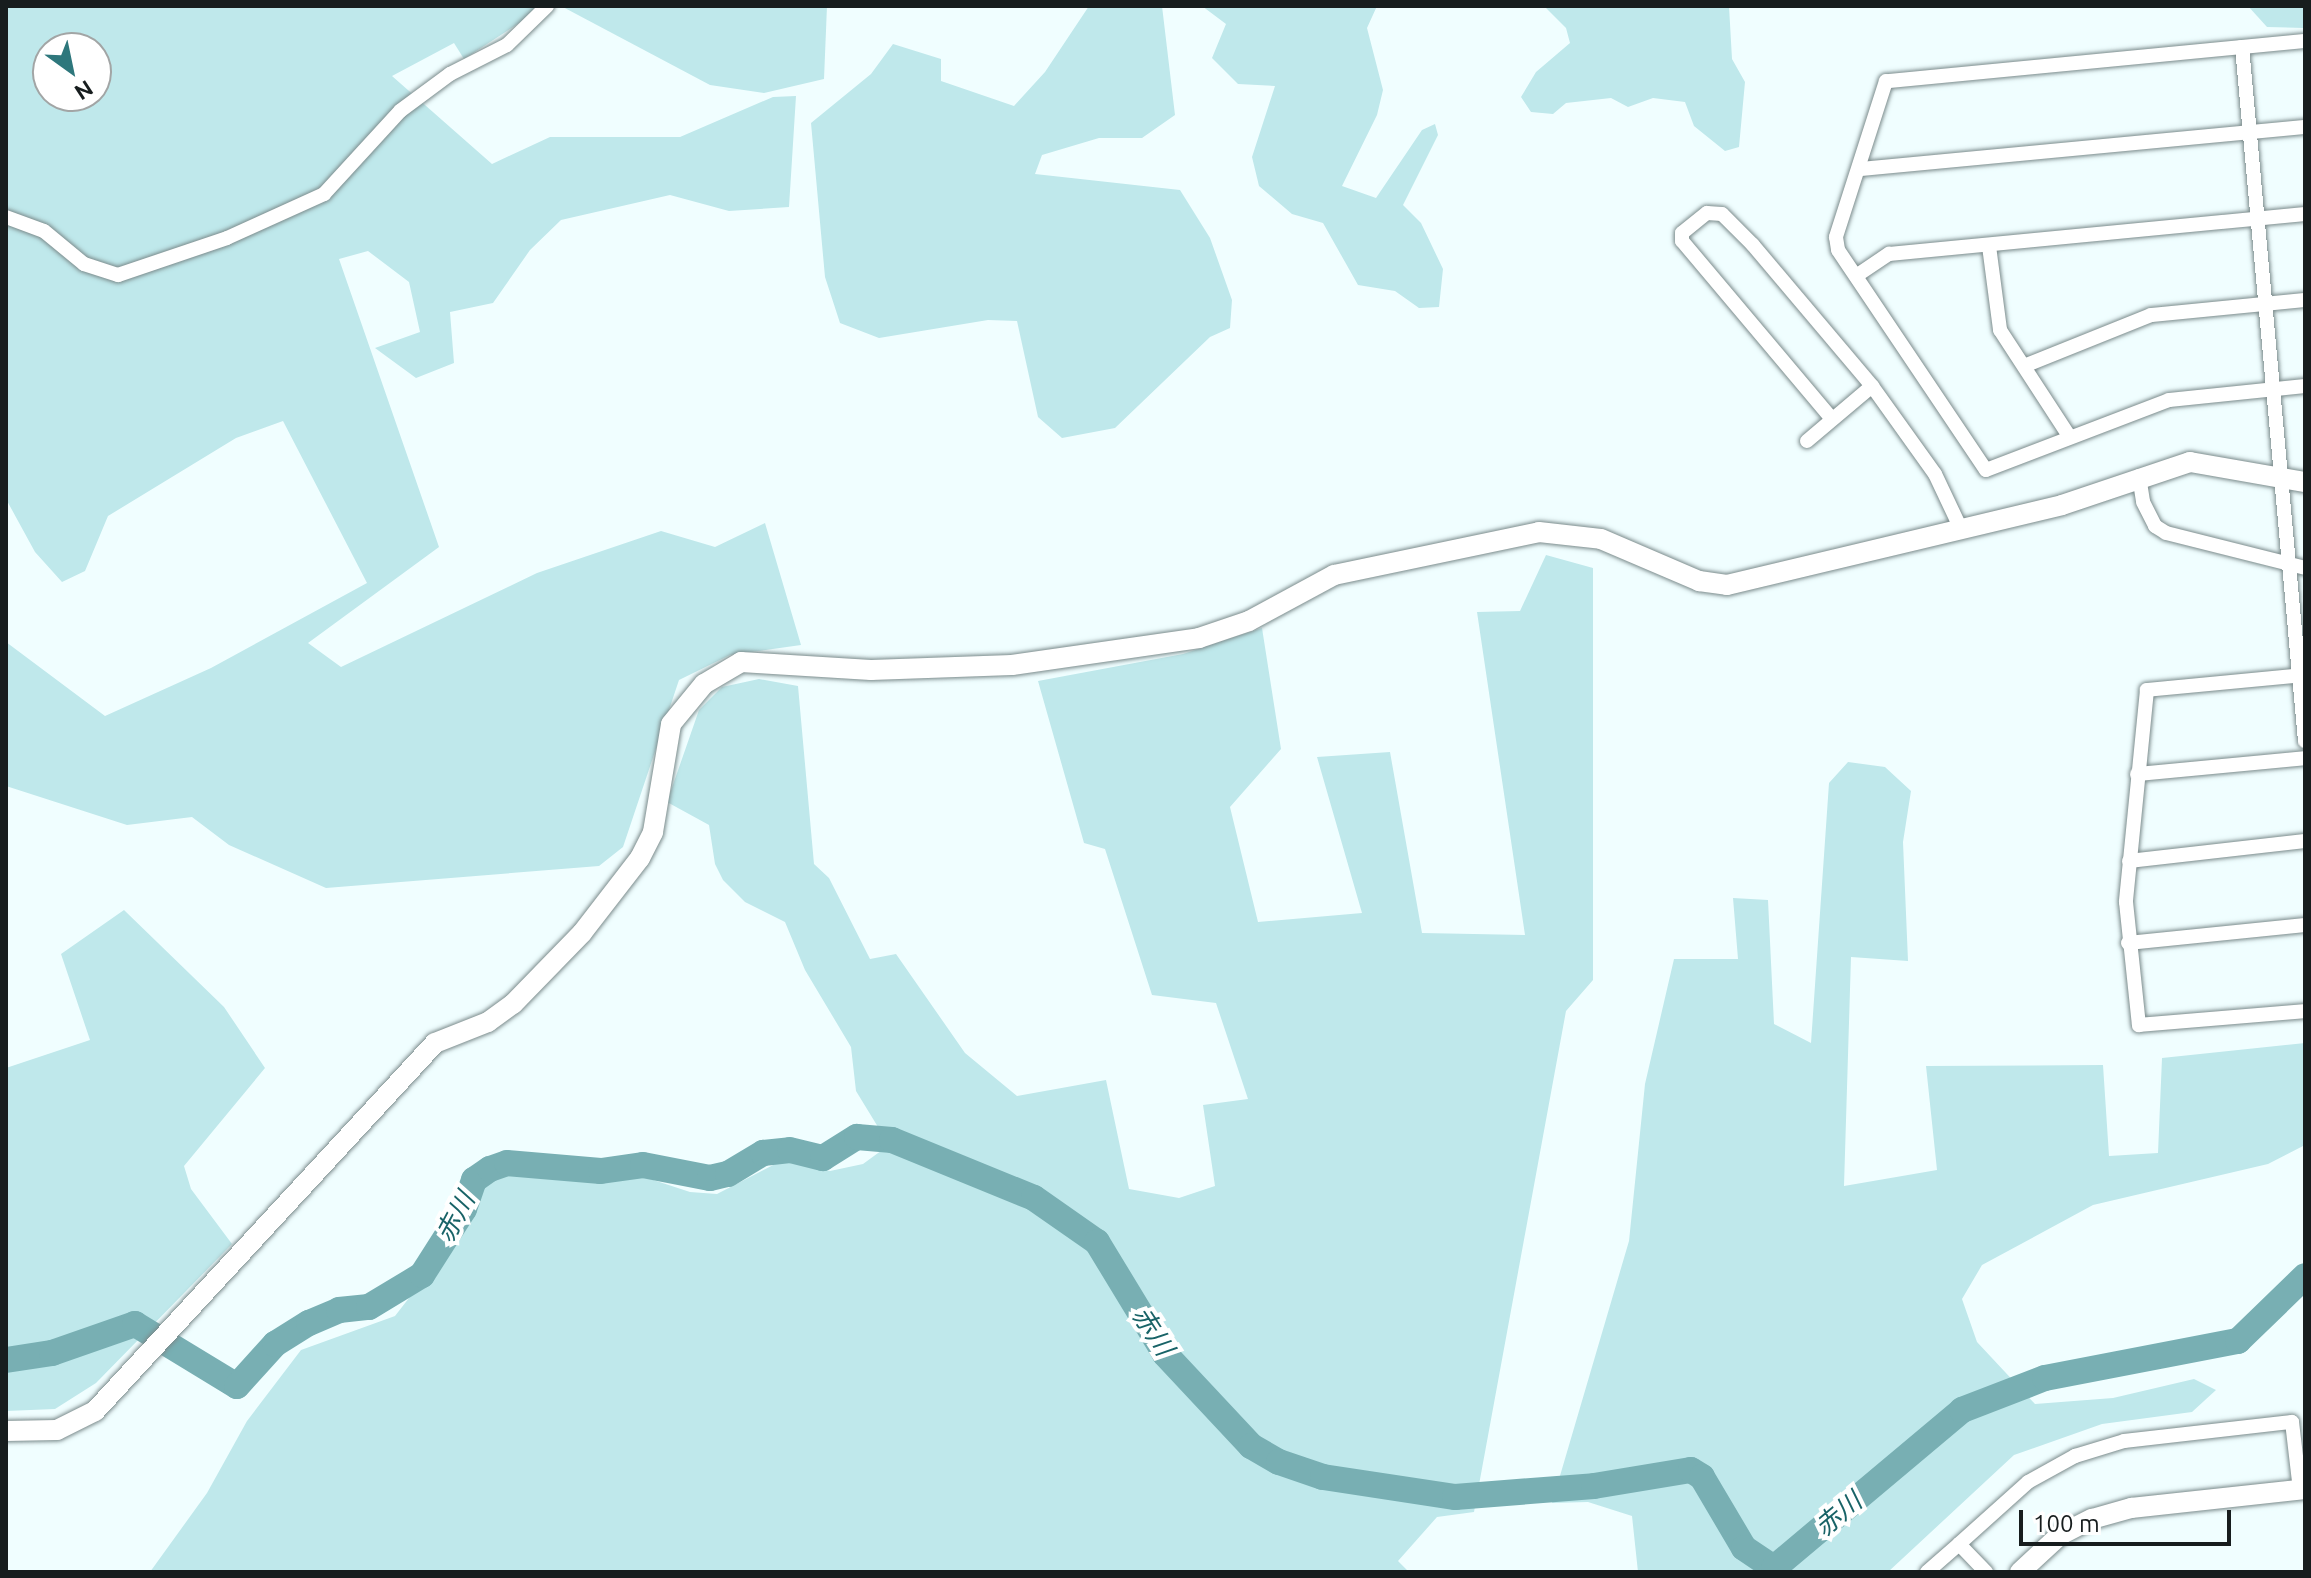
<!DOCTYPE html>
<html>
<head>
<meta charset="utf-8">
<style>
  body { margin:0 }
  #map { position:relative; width:2311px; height:1578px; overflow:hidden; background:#f0feff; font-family:Ubuntu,"Noto Sans JP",sans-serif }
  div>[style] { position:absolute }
  .green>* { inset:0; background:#bfe8eb }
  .river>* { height:26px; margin:-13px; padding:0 13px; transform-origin:13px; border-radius:13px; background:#78afb3 }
  .roads { filter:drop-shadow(0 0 2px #7b8b8c) drop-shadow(0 0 2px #7b8b8c) }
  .street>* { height:14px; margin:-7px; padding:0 7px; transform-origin:7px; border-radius:7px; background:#fff }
  .secondary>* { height:20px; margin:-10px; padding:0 10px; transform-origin:10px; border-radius:10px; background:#fff }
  span { translate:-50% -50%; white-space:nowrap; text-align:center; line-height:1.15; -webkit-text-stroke:8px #fff; paint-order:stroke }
  .water-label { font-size:26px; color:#186367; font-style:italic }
  .frame { position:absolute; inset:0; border:8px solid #171d1e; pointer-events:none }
  .north { position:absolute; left:32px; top:32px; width:80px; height:80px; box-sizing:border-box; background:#fff; border:2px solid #a2a5a5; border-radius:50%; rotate:147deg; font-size:22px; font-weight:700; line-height:32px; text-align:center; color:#171d1e }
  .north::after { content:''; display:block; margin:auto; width:28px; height:36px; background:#2e777c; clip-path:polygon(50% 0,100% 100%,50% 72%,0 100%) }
  .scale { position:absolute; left:2019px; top:1510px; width:212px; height:36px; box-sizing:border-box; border:4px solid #171d1e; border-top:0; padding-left:10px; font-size:24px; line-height:28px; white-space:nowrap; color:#171d1e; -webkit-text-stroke:6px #fff; paint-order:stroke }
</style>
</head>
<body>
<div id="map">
  <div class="green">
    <i style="clip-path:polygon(evenodd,6px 6px,545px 6px,464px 59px,454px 43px,392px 76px,492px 164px,550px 137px,680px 137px,773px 97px,796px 96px,789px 207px,729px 211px,670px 195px,561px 220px,530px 250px,493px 303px,450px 312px,454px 363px,416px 378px,375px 348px,420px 332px,409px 282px,368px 251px,339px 259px,439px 547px,308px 643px,341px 667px,537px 573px,661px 531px,715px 547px,765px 523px,801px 645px,730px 655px,679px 680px,623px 847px,599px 866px,326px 888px,229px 845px,192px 817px,127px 825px,6px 786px,6px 642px,105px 716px,211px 668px,367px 583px,283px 421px,236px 438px,108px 516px,85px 571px,62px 582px,35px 552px,6px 499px,6px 6px,48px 48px,96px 48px,96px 96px,48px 96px,48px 48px)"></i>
    <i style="clip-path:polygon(561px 6px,827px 6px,824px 79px,764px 93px,710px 85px)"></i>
    <i style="clip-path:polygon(1089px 6px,1162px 6px,1175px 115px,1142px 138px,1099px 138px,1042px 155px,1035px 174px,1180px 190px,1210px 238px,1232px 300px,1230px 328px,1210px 337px,1115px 428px,1062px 438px,1038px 417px,1017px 321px,988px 320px,879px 338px,840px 323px,825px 277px,811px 123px,871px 74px,893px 44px,941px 59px,941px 81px,1014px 106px,1045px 72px)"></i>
    <i style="clip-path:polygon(1202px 6px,1377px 6px,1367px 28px,1383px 90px,1377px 115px,1342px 186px,1376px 198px,1422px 130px,1435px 124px,1438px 135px,1403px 205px,1421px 223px,1443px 269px,1439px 307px,1419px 308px,1395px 291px,1358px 285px,1323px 223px,1292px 214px,1259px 186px,1252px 157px,1275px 86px,1238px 84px,1212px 58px,1226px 24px)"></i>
    <i style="clip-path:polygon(1544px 6px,1729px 6px,1732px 59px,1745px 82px,1739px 147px,1725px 151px,1694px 126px,1685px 102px,1653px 98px,1628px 107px,1611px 98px,1566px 103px,1553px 114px,1531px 112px,1521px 97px,1536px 72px,1570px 43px,1566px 28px)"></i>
    <i style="clip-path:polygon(2248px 6px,2305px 6px,2305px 28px,2267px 27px)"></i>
    <i style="clip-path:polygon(1546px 555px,1593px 568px,1593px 980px,1566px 1011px,1474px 1512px,1437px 1517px,1398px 1561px,1409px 1572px,150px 1572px,207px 1493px,247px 1421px,301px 1350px,395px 1316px,451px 1244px,488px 1177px,504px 1170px,538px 1177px,629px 1172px,690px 1192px,717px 1194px,785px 1159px,830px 1171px,863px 1164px,889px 1145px,856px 1091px,851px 1047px,805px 970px,785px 922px,745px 902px,723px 880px,715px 864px,709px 825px,667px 802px,699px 710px,722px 687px,759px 679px,798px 686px,814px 864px,829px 878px,870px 959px,896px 954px,965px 1053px,1017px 1096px,1106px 1080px,1129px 1189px,1179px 1198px,1215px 1186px,1203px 1105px,1248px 1099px,1216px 1003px,1152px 995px,1105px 849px,1084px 843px,1038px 681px,1183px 654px,1262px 628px,1281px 749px,1230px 807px,1258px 922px,1362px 913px,1317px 757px,1390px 752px,1422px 933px,1525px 935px,1477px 612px,1520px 611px)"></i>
    <i style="clip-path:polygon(1848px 762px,1885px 767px,1911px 791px,1903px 842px,1908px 961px,1851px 957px,1844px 1186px,1937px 1170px,1926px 1066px,2103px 1065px,2109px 1156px,2158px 1153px,2162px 1058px,2305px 1043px,2305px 1145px,2268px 1164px,2093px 1205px,1982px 1265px,1962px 1299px,1977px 1342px,2035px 1404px,2113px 1398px,2194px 1379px,2216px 1390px,2192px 1412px,2102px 1424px,2014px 1455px,1888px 1572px,1638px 1572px,1632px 1516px,1588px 1502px,1552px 1503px,1629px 1241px,1645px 1084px,1674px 959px,1738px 959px,1733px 898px,1768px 900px,1774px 1024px,1811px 1043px,1829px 783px)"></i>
    <i style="clip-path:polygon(124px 910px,224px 1007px,265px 1068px,184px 1166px,191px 1189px,232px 1244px,96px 1383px,55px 1409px,6px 1411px,6px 1068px,90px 1040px,61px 954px)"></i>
  </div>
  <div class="river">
    <i style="left:6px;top:1360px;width:47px;rotate:-8.7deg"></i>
    <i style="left:52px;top:1353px;width:88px;rotate:-19.3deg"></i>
    <i style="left:135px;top:1324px;width:119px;rotate:31.3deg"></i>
    <i style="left:237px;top:1386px;width:57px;rotate:-47.9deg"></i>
    <i style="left:275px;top:1344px;width:40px;rotate:-32deg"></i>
    <i style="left:309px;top:1323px;width:33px;rotate:-23deg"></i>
    <i style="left:339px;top:1310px;width:30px;rotate:-6deg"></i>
    <i style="left:369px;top:1307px;width:62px;rotate:-31.1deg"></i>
    <i style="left:422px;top:1275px;width:78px;rotate:-57.5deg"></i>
    <i style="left:464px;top:1209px;width:31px;rotate:-71deg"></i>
    <i style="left:474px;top:1180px;width:19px;rotate:-35deg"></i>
    <i style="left:490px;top:1169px;width:18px;rotate:-19deg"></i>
    <i style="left:507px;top:1163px;width:94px;rotate:4.9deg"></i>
    <i style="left:601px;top:1171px;width:42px;rotate:-8.1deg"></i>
    <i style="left:643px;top:1165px;width:68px;rotate:11deg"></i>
    <i style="left:710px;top:1178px;width:18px;rotate:-13deg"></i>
    <i style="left:728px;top:1174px;width:41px;rotate:-31deg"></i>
    <i style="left:763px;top:1153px;width:27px;rotate:-6deg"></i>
    <i style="left:790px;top:1150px;width:34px;rotate:14deg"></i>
    <i style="left:823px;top:1158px;width:40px;rotate:-32deg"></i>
    <i style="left:857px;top:1137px;width:35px;rotate:5deg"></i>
    <i style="left:892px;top:1140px;width:153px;rotate:22.2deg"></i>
    <i style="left:1034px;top:1198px;width:77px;rotate:34.9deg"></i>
    <i style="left:1097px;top:1242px;width:131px;rotate:58.7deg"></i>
    <i style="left:1165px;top:1354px;width:126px;rotate:46.9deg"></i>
    <i style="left:1251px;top:1446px;width:32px;rotate:30deg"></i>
    <i style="left:1279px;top:1462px;width:46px;rotate:18.8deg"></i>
    <i style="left:1323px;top:1477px;width:134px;rotate:8.6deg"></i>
    <i style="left:1455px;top:1497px;width:139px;rotate:-4.5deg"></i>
    <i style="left:1594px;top:1486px;width:98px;rotate:-9.4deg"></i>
    <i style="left:1691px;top:1470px;width:13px;rotate:32deg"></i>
    <i style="left:1702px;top:1477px;width:82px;rotate:59.4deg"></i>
    <i style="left:1744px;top:1548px;width:36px;rotate:34deg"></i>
    <i style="left:1774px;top:1568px;width:246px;rotate:-40deg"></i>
    <i style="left:1962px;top:1410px;width:89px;rotate:-21.1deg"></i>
    <i style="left:2045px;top:1378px;width:197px;rotate:-10.9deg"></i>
    <i style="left:2238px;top:1341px;width:93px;rotate:-44.1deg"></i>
  </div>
  <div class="roads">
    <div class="street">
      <i style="left:2305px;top:41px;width:421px;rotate:174.5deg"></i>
      <i style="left:1886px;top:81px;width:164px;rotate:107.8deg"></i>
      <i style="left:1836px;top:237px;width:13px;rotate:81deg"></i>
      <i style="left:1838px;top:250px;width:265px;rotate:56.1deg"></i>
      <i style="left:1986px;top:470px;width:196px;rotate:-20.9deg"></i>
      <i style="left:2169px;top:400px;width:137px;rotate:-5.9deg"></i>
      <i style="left:2242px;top:47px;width:697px;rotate:84.81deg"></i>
      <i style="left:1860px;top:169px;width:447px;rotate:-5.4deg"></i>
      <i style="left:6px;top:217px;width:40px;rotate:20.2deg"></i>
      <i style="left:44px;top:231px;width:52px;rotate:39.5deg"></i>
      <i style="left:84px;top:264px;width:36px;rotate:18deg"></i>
      <i style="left:118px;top:275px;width:115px;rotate:-18.7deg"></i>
      <i style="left:227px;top:238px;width:107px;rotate:-24.4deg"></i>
      <i style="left:324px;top:194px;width:113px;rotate:-47.5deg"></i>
      <i style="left:400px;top:111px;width:62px;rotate:-36.5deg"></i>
      <i style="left:450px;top:74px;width:64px;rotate:-27deg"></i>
      <i style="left:507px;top:45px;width:56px;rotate:-44.3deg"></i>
      <i style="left:1989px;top:246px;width:85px;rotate:82.5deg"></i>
      <i style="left:2000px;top:330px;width:126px;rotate:56.9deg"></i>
      <i style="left:1856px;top:276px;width:40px;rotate:-34deg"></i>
      <i style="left:1889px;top:254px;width:418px;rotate:-5.5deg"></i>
      <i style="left:2024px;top:366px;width:137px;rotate:-21.9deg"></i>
      <i style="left:2151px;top:315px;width:155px;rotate:-5.6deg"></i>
      <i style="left:1832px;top:419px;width:233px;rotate:-130.1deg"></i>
      <i style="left:1682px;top:241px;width:8px;rotate:-90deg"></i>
      <i style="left:1682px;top:233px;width:32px;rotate:-39deg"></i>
      <i style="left:1707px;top:213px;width:15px;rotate:4deg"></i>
      <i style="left:1722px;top:214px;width:44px;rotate:45deg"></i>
      <i style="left:1753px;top:245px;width:185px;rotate:49.8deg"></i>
      <i style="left:1872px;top:386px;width:108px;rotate:54.4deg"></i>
      <i style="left:1935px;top:474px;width:61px;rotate:64.7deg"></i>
      <i style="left:1807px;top:441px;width:85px;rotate:-40.2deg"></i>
      <i style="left:2139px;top:476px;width:26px;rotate:81deg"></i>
      <i style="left:2143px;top:502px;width:27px;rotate:63deg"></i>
      <i style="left:2155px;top:526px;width:13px;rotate:32deg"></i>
      <i style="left:2166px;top:533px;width:143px;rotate:14.1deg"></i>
      <i style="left:2305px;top:675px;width:159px;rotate:174.6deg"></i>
      <i style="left:2147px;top:690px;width:213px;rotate:95.7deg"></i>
      <i style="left:2126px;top:902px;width:124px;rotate:84deg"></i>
      <i style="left:2139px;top:1025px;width:167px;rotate:-4.8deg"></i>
      <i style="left:2137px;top:774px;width:169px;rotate:-5.4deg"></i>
      <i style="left:2129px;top:861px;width:177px;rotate:-6.5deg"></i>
      <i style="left:2128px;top:943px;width:178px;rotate:-5.8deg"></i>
      <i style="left:1959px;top:1544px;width:93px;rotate:-41.9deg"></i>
      <i style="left:2028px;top:1482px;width:54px;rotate:-29deg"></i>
      <i style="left:2075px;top:1456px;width:51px;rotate:-17deg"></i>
      <i style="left:2124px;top:1441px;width:169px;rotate:-6.5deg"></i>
      <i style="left:2292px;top:1422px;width:68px;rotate:83.3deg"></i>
      <i style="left:1927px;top:1572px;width:43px;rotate:-41.2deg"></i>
      <i style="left:1959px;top:1544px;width:39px;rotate:46deg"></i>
    </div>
    <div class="secondary">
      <i style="left:6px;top:1431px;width:51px;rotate:-1.1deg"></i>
      <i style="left:57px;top:1430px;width:42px;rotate:-26.6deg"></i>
      <i style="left:95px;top:1411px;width:501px;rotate:-47.26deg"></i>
      <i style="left:435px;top:1043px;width:57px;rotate:-21.6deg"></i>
      <i style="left:488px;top:1022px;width:31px;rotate:-36deg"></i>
      <i style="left:513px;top:1004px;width:99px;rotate:-45.8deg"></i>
      <i style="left:582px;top:933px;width:95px;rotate:-52.3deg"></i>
      <i style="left:640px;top:858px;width:29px;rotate:-63deg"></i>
      <i style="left:653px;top:832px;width:109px;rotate:-80.5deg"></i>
      <i style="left:671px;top:724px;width:52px;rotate:-50.5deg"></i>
      <i style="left:704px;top:684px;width:43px;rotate:-30.7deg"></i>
      <i style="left:741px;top:662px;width:130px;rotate:3.5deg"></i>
      <i style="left:871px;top:670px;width:141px;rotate:-2deg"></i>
      <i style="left:1012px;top:665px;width:189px;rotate:-8.2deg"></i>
      <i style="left:1199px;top:638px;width:53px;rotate:-18.8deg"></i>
      <i style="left:1249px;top:621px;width:97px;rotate:-28.4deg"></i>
      <i style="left:1334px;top:575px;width:209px;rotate:-11.8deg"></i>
      <i style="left:1539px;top:532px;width:62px;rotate:6.4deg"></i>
      <i style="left:1601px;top:539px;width:107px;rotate:23.2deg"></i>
      <i style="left:1699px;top:581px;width:28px;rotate:8deg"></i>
      <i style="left:1727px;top:585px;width:344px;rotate:-13.4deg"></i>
      <i style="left:2062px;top:505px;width:135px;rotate:-18.6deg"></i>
      <i style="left:2190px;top:462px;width:117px;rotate:9.9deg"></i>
      <i style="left:2020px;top:1572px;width:54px;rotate:-42.8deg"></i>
      <i style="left:2060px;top:1535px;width:36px;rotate:-27deg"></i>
      <i style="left:2092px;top:1519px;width:41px;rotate:-15.8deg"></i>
      <i style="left:2131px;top:1508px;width:175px;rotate:-6.2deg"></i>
    </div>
  </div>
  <div class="water-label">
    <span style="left:455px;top:1217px;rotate:-62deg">赤川</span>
    <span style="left:1153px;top:1331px;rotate:57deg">赤川</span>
    <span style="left:1838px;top:1514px;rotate:-40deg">赤川</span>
  </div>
  <div class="frame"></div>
  <div class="north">N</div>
  <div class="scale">100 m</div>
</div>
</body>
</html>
